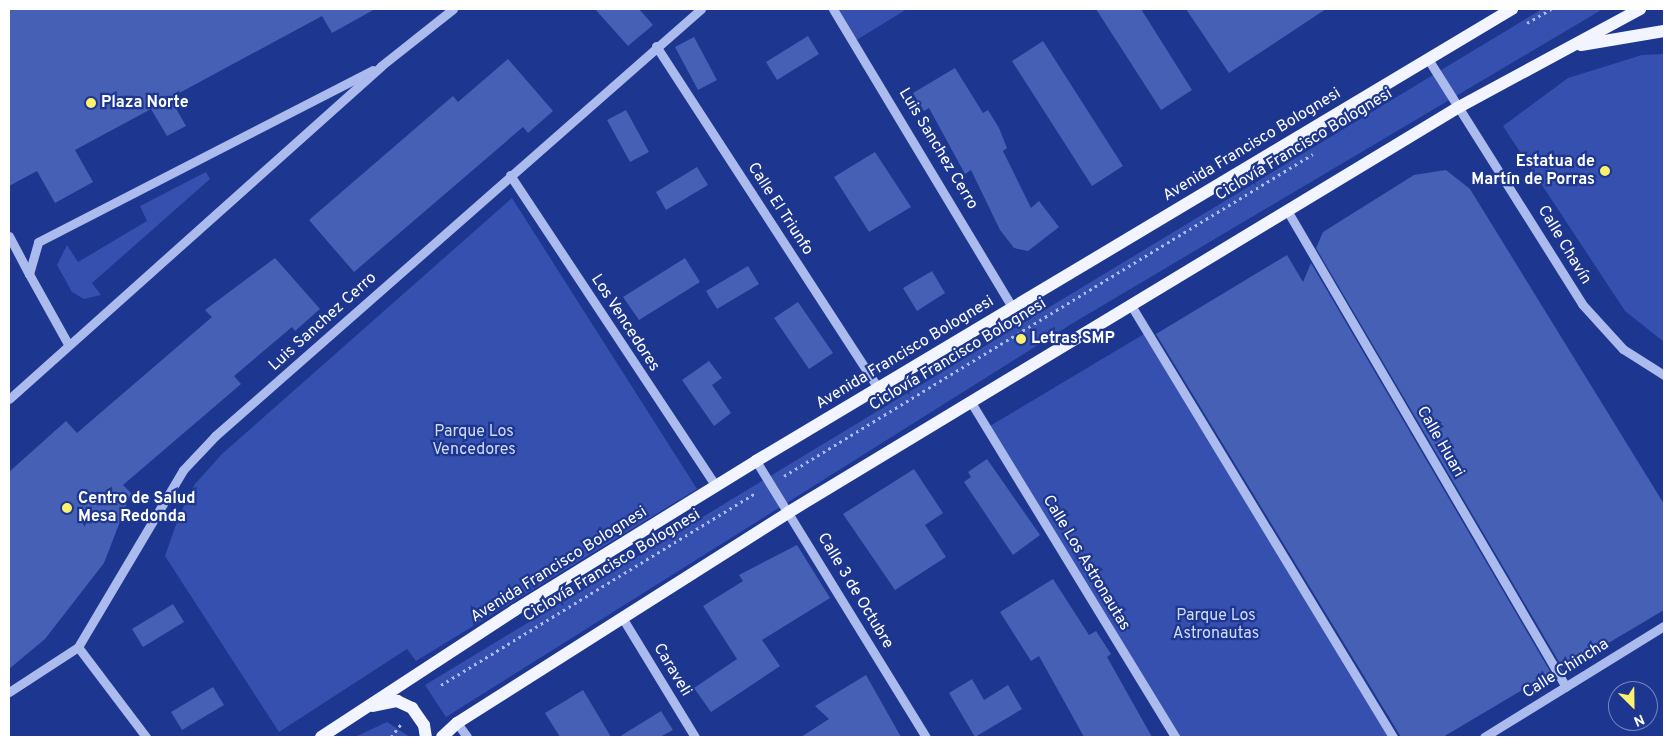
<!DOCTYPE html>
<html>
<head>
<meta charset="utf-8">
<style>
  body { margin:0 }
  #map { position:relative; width:1673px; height:746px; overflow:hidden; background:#1d368f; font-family:Overpass,sans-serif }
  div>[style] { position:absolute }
  .green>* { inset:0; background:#3550ae }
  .building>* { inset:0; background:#4660b6 }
  .path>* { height:3px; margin-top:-1.5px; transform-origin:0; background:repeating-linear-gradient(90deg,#acbbed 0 2.5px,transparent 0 6.5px) }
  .minor>* { height:9px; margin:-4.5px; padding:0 4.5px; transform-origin:4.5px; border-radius:4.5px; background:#acbbed }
  .major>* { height:12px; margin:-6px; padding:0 6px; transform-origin:6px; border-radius:6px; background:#f2f4ff }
  .dots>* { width:14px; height:14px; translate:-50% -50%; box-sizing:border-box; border:2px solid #1d368f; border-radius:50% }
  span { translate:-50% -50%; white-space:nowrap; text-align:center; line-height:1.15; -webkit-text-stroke:4.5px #1d368f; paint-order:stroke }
  .poi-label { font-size:16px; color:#fff; font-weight:700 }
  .left { translate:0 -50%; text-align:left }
  .right { translate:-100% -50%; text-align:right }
  .street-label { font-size:16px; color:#fff }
  .park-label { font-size:16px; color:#d1dbf9 }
  .frame { position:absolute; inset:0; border:10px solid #fff; pointer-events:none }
  .north { position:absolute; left:1608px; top:681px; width:50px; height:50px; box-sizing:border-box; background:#1d368f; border:1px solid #7786bc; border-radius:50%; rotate:157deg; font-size:14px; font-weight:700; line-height:20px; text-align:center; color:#fff }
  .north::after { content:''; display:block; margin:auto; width:18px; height:22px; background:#fcf26b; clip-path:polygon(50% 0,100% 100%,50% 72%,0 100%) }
</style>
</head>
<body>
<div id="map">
  <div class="green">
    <i style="clip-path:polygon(833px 9px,907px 9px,855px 41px)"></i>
    <i style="clip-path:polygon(1542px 9px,1603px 9px,1073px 323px,446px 717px,425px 685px)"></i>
    <i style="clip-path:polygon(1664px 54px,1664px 342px,1625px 311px,1503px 126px,1568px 78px,1642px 55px)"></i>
    <i style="clip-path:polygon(206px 172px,210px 179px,92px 283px,101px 295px,84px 299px,72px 292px,57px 265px,67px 245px,78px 262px,147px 221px,140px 206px)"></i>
    <i style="clip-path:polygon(512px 198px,697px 489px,416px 661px,407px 649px,279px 732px,165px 556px,179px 516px,195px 484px,222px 454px)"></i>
    <i style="clip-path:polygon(1144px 334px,1390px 737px,1179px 737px,990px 426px)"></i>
    <i style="clip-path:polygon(387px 722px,410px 737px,355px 737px)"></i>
  </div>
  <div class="building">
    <i style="clip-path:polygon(9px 9px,375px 9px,332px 33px,322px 16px,170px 98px,186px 126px,167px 136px,151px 109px,75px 150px,93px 182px,55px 203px,37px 171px,9px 186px)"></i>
    <i style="clip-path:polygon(595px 9px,639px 9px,653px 25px,628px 46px)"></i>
    <i style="clip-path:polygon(1096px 9px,1141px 9px,1192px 90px,1161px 110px)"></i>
    <i style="clip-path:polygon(1186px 9px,1326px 9px,1229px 73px)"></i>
    <i style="clip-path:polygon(808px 36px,819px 54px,777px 80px,766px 62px)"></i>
    <i style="clip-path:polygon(694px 37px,717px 80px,698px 90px,675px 47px)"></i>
    <i style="clip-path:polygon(1043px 41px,1123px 166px,1092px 186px,1012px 61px)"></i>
    <i style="clip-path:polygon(508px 59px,553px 111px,528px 133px,523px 127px,354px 272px,309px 220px,453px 96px,458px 102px)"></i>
    <i style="clip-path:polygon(955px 68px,983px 113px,988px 110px,999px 128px,1007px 148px,1003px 151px,1031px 208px,1039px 201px,1059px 227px,1028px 251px,1014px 248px,1000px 230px,971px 170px,965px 174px,929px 108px,924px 111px,913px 93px)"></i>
    <i style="clip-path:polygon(626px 110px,649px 152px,630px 162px,607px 120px)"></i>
    <i style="clip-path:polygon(875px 152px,911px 207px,869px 232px,834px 177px)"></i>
    <i style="clip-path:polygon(697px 167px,708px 185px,666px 210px,656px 192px)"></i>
    <i style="clip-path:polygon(1446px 170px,1470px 189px,1664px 504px,1664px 610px,1568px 667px,1562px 667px,1316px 248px,1323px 232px,1414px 175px)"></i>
    <i style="clip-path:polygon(1287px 255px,1303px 282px,1311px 263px,1551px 673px,1443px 737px,1401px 737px,1156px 334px)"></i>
    <i style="clip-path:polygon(275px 258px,320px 309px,295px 331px,292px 327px,234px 376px,241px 384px,123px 485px,131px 493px,104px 563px,45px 639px,9px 669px,9px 472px,66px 421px,77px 433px,212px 317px,205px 310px)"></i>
    <i style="clip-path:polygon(685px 258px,700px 282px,639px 320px,623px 297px)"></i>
    <i style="clip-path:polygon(748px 266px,759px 284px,717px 309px,706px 291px)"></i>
    <i style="clip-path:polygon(932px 271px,945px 293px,917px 311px,903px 288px)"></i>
    <i style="clip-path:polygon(798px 302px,833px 353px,809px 369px,774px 318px)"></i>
    <i style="clip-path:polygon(709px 361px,722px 378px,712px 385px,731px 413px,714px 426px,682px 380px)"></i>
    <i style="clip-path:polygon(987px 459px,1040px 535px,1013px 555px,964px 482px,971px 477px,968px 472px)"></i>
    <i style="clip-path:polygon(914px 469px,943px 513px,925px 525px,946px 557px,895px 590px,843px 514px)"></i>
    <i style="clip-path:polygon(797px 545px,830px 598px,762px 640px,780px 666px,711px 712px,694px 688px,737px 659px,703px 606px,743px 581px,739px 575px)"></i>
    <i style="clip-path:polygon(1053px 579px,1089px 635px,1096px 631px,1111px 654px,1107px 657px,1152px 737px,1084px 737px,1039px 656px,1031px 661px,1000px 612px)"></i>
    <i style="clip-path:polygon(173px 604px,184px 622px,143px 647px,132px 629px)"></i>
    <i style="clip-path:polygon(866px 675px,901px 737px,801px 737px,829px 719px,815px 706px)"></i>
    <i style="clip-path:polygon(972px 679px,984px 700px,1008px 685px,1022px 709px,975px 737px,949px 693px)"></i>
    <i style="clip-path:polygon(213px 687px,224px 705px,182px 730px,171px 712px)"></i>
    <i style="clip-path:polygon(583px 690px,611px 737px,560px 737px,545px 713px)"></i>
    <i style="clip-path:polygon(661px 711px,673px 730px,660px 737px,619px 737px)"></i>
  </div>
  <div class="path">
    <i style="left:1527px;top:23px;width:28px;rotate:-30deg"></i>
    <i style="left:784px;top:476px;width:619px;rotate:-31.33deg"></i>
    <i style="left:441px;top:685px;width:368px;rotate:-31.4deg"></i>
    <i style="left:391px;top:737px;width:16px;rotate:-52deg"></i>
  </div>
  <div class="minor">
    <i style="left:833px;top:9px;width:349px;rotate:59deg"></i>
    <i style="left:656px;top:46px;width:408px;rotate:57deg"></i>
    <i style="left:1428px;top:59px;width:289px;rotate:57.8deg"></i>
    <i style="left:1582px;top:304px;width:61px;rotate:47.7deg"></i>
    <i style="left:1623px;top:349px;width:49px;rotate:32.4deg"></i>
    <i style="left:510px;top:175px;width:373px;rotate:56.5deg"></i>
    <i style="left:1288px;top:212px;width:550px;rotate:59.66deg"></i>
    <i style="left:9px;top:236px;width:43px;rotate:62.2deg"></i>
    <i style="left:1132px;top:307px;width:503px;rotate:58.74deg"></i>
    <i style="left:68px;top:344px;width:80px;rotate:-119.1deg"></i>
    <i style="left:29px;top:274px;width:33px;rotate:-74deg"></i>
    <i style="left:38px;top:242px;width:376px;rotate:-27.2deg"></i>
    <i style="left:9px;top:399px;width:499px;rotate:-41.8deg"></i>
    <i style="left:381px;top:66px;width:92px;rotate:-38.4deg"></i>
    <i style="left:972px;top:404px;width:390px;rotate:58.6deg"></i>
    <i style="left:756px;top:461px;width:324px;rotate:58.4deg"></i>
    <i style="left:623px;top:619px;width:138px;rotate:58.6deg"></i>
    <i style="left:78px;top:647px;width:113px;rotate:52.9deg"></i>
    <i style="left:9px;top:692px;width:82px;rotate:-33.1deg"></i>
    <i style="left:78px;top:647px;width:206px;rotate:-59.3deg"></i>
    <i style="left:183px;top:470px;width:47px;rotate:-46.7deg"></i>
    <i style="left:215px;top:436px;width:647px;rotate:-41.3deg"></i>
    <i style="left:457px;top:723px;width:17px;rotate:54deg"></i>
    <i style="left:1484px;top:737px;width:211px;rotate:-31.7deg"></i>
  </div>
  <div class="major">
    <i style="left:1581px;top:45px;width:84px;rotate:-9.6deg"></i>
    <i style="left:373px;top:706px;width:25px;rotate:-12deg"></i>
    <i style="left:397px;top:701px;width:17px;rotate:25deg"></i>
    <i style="left:412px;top:708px;width:21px;rotate:55deg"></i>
    <i style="left:424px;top:725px;width:12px;rotate:81deg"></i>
    <i style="left:321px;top:737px;width:232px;rotate:-33.2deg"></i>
    <i style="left:515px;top:610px;width:283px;rotate:-31.7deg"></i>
    <i style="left:756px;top:461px;width:881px;rotate:-30.87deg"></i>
    <i style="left:442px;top:737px;width:21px;rotate:-43deg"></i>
    <i style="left:457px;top:723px;width:393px;rotate:-32.4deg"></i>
    <i style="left:789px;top:512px;width:783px;rotate:-31.15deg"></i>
    <i style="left:1459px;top:107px;width:206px;rotate:-28.4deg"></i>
  </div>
  <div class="dots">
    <i style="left:91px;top:103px;background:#fcf26b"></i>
    <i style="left:1605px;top:171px;background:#fcf26b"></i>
    <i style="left:1021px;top:339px;background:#fcf26b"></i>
    <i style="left:67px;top:508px;background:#fcf26b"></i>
  </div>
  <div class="poi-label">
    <span class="left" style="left:101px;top:103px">Plaza Norte</span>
    <span class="right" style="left:1595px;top:171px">Estatua de<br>Martín de Porras</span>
    <span class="left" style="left:1031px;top:339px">Letras SMP</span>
    <span class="left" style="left:78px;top:508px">Centro de Salud<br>Mesa Redonda</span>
  </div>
  <div class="street-label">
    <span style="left:1252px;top:145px;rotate:-31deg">Avenida Francisco Bolognesi</span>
    <span style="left:1304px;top:145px;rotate:-31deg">Ciclovía Francisco Bolognesi</span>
    <span style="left:938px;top:149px;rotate:59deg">Luis Sanchez Cerro</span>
    <span style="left:780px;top:209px;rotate:57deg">Calle El Triunfo</span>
    <span style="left:1564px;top:245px;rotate:59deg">Calle Chavín</span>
    <span style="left:323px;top:322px;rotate:-42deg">Luis Sanchez Cerro</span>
    <span style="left:625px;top:323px;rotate:57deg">Los Vencedores</span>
    <span style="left:905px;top:353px;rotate:-31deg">Avenida Francisco Bolognesi</span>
    <span style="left:958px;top:355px;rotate:-31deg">Ciclovía Francisco Bolognesi</span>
    <span style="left:1440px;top:442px;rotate:60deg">Calle Huari</span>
    <span style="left:1086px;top:563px;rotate:59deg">Calle Los Astronautas</span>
    <span style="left:559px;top:565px;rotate:-32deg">Avenida Francisco Bolognesi</span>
    <span style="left:612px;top:566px;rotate:-31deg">Ciclovía Francisco Bolognesi</span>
    <span style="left:855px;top:591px;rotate:59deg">Calle 3 de Octubre</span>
    <span style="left:1566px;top:669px;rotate:-32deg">Calle Chincha</span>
    <span style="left:672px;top:670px;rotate:59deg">Caraveli</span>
  </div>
  <div class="park-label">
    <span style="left:474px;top:441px">Parque Los<br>Vencedores</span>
    <span style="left:1216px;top:625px">Parque Los<br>Astronautas</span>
  </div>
  <div class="frame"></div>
  <div class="north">N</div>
</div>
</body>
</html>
